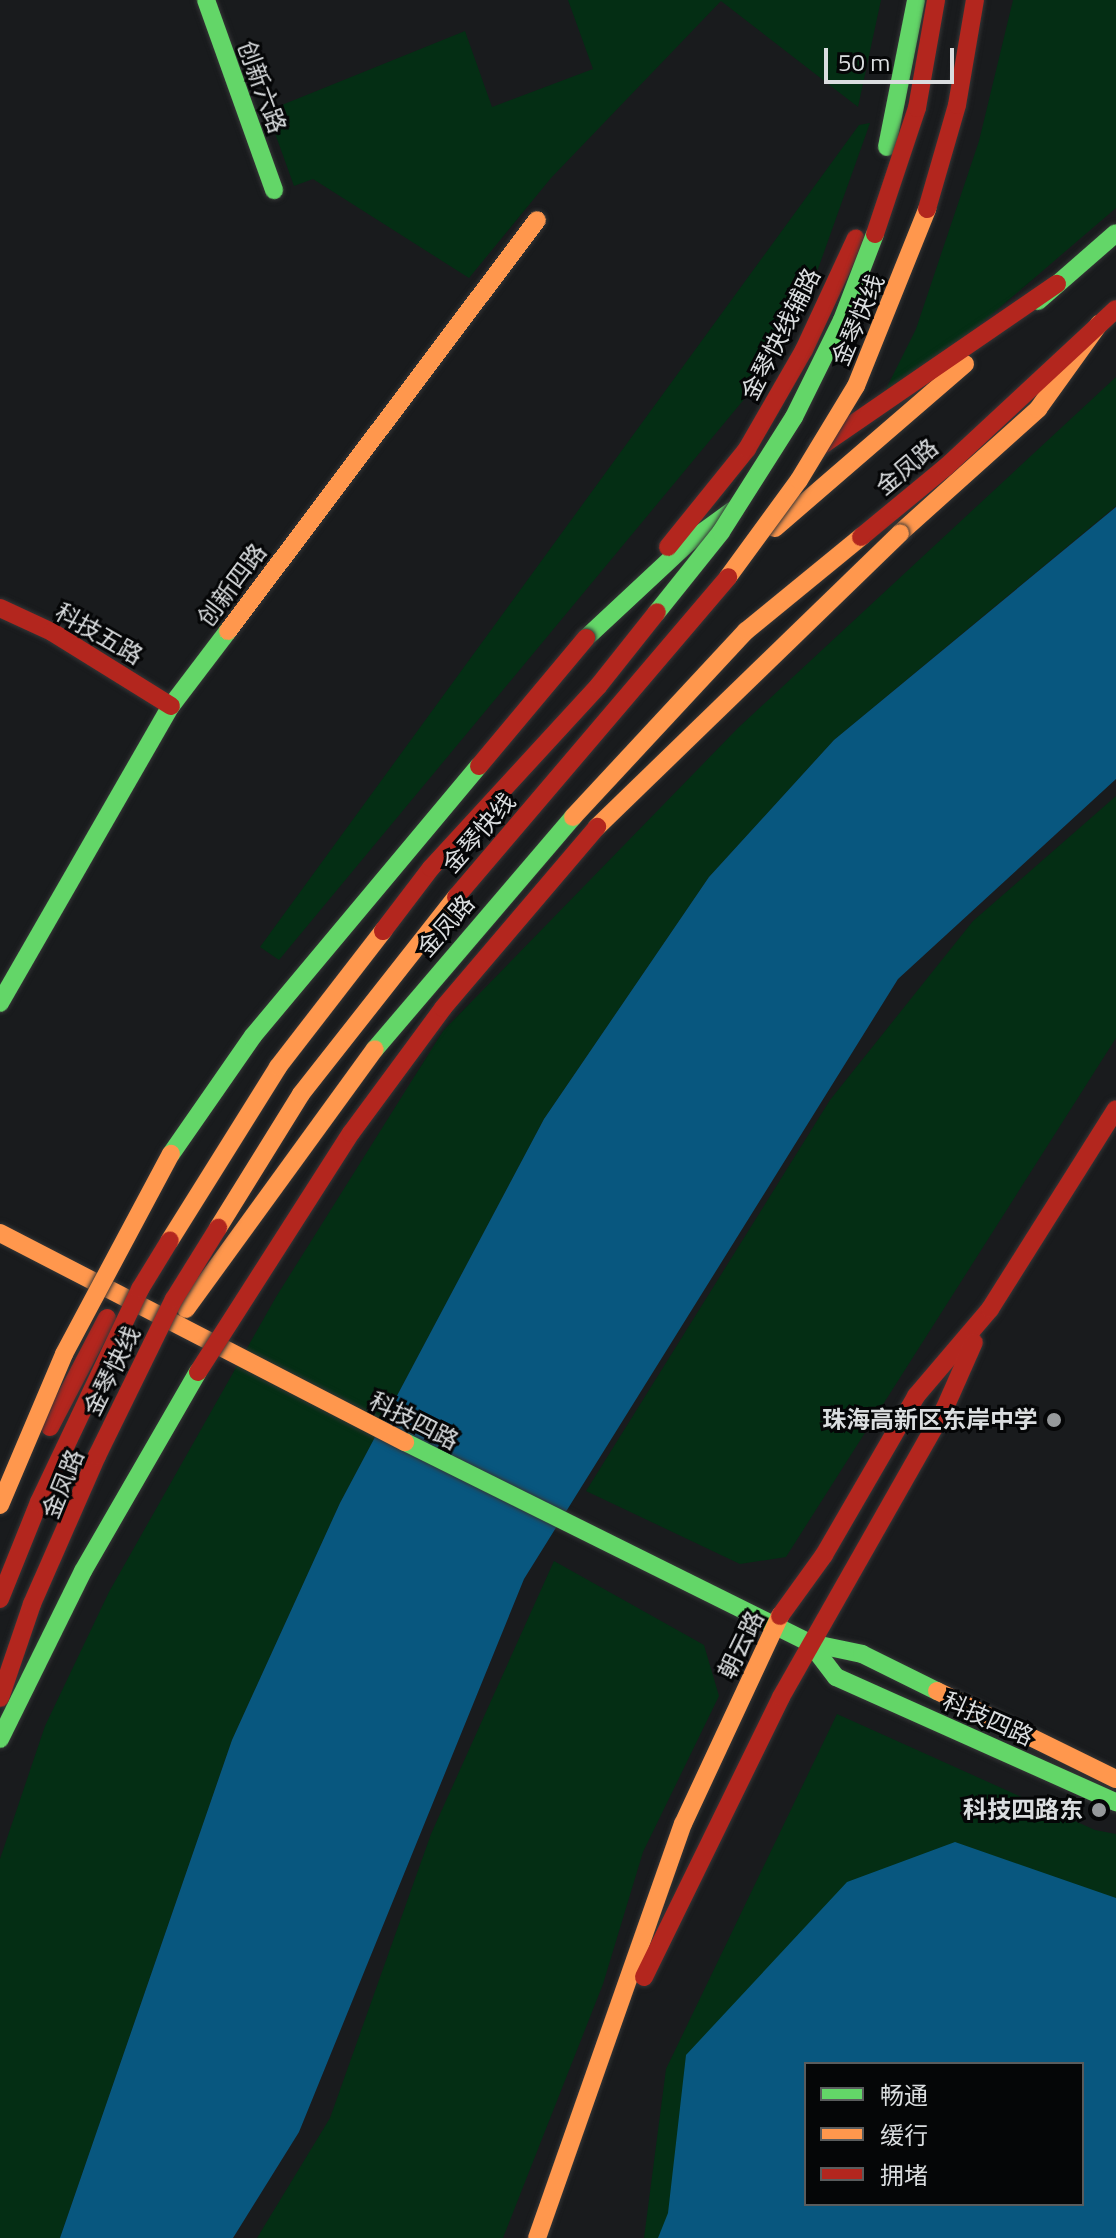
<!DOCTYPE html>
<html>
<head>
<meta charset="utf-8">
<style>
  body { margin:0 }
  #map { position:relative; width:1116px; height:2238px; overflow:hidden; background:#191b1d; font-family:"Titillium Web","Noto Sans SC",sans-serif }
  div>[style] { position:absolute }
  .green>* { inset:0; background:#042e14 }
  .water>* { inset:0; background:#08577f }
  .roads { filter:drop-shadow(0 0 2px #353637) drop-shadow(0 0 2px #353637) }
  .fast>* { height:18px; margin:-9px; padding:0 9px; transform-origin:9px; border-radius:9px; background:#63d668 }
  .slow>* { height:18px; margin:-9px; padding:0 9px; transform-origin:9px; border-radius:9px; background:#ff974d }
  .jam>* { height:18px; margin:-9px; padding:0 9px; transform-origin:9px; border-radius:9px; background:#b3261e }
  .bridges { filter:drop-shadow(0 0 2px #353637) drop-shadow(0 0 2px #353637) }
  .fast-bridge>* { height:18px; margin:-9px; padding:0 9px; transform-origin:9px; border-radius:9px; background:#63d668 }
  .slow-bridge>* { height:18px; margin:-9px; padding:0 9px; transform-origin:9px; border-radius:9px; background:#ff974d }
  .jam-bridge>* { height:18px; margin:-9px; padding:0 9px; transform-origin:9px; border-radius:9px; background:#b3261e }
  .dots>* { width:22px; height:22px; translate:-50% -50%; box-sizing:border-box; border:4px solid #050607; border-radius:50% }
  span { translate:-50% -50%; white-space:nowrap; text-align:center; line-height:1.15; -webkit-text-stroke:6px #050607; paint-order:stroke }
  .street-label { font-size:24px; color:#dadddf }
  .poi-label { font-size:24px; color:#dadddf; font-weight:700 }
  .right { translate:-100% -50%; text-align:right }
  .legend { position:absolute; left:804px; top:2062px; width:280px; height:144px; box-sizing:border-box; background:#050607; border:2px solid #5a5c5d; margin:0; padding:10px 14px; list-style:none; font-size:24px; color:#dadddf }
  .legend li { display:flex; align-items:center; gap:16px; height:40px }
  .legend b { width:40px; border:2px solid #5a5c5d }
  .scale { position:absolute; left:824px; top:48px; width:130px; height:36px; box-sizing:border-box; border:4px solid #dadddf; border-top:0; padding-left:10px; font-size:24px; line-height:28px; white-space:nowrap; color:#dadddf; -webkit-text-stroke:6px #050607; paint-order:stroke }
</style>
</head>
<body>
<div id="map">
  <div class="green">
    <i style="clip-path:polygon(568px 0,881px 0,858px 107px,721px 1px,551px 178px,469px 278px,313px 179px,294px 186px,267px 111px,465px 31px,492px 107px,593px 69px)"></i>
    <i style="clip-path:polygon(1013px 0,1116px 0,1116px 208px,872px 417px,916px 329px,979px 141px)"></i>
    <i style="clip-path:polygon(870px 123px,818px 269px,765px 374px,279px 960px,260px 947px,859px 125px)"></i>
    <i style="clip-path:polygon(1116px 377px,1116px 506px,834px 740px,709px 877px,544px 1119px,340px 1503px,232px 1740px,60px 2238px,0 2238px,0 1859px,45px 1726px,109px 1592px,276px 1297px,443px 1031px,738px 728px)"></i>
    <i style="clip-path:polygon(1116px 796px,1116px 1038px,786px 1557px,740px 1564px,586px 1491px,830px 1100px,973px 921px)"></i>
    <i style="clip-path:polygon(554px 1561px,704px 1645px,719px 1696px,643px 1852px,603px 1984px,503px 2238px,257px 2238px,330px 2118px,431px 1834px)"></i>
    <i style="clip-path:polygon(evenodd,837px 1714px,1095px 1830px,1116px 1834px,1116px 2238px,644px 2238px,666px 2069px,837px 1714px,806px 2064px,1082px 2064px,1082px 2204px,806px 2204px,806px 2064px)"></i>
  </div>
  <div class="water">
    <i style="clip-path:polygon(1116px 507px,1116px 779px,898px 979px,524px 1579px,299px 2132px,233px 2238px,60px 2238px,232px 1740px,340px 1503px,544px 1119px,709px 877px,834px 740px)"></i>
    <i style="clip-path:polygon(evenodd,955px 1842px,1116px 1898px,1116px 2238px,658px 2238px,668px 2213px,686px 2055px,847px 1882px,955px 1842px,1082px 2064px,1082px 2204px,806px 2204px,806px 2064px,1082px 2064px)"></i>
  </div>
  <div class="roads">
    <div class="fast">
      <i style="left:206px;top:0;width:202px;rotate:70.3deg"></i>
      <i style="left:887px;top:147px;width:150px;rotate:-78.8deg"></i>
      <i style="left:1038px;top:301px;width:103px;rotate:-41.1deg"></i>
      <i style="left:586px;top:638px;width:141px;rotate:-43deg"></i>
      <i style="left:689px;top:542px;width:54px;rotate:-36deg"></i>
      <i style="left:0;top:1003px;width:343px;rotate:-60.1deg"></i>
      <i style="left:171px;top:706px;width:94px;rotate:-52.8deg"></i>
      <i style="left:375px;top:1049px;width:305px;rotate:-49.5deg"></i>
      <i style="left:405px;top:1442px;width:452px;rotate:26.4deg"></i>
      <i style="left:810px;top:1643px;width:53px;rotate:11.9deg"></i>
      <i style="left:862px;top:1654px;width:84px;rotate:26.3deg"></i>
      <i style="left:810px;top:1643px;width:43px;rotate:52.6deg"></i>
      <i style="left:836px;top:1677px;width:307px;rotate:24.1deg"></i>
    </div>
    <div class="slow">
      <i style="left:775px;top:528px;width:251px;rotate:-40.8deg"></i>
      <i style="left:900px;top:533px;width:186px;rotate:-41.9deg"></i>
      <i style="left:1038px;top:409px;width:105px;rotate:-54.3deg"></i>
      <i style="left:228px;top:631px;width:514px;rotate:-53.06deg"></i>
      <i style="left:573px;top:817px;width:254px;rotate:-47.1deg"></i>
      <i style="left:746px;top:631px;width:149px;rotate:-39.3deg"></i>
      <i style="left:0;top:1233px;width:456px;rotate:27.3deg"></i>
      <i style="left:186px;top:1309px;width:321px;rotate:-54deg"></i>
      <i style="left:937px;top:1691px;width:199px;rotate:26.2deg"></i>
      <i style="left:537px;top:2238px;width:439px;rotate:-70.6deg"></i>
      <i style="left:683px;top:1824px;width:230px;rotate:-65deg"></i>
    </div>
    <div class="jam">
      <i style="left:818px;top:448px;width:290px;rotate:-34.5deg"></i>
      <i style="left:861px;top:537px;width:110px;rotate:-39.5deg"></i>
      <i style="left:946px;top:467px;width:232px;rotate:-42.9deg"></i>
      <i style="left:668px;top:547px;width:126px;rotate:-51.1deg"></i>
      <i style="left:747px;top:449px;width:114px;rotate:-60.1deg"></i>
      <i style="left:804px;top:350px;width:123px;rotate:-65.1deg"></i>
      <i style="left:0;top:608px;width:57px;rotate:24.8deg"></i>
      <i style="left:52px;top:632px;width:140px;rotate:31.9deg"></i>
      <i style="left:50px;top:1427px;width:123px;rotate:-62.4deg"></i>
      <i style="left:780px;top:1616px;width:75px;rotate:-54.2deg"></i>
      <i style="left:824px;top:1555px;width:184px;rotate:-59.9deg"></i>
      <i style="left:916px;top:1396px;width:114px;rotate:-49.6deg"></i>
      <i style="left:990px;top:1309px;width:236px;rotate:-57.8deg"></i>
      <i style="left:644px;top:1977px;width:312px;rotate:-63.9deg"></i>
      <i style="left:781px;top:1697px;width:330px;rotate:-60.4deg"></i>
      <i style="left:944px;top:1410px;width:74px;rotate:-66.2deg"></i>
    </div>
  </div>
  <div class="bridges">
    <div class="fast-bridge">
      <i style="left:657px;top:612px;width:102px;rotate:-51.3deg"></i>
      <i style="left:721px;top:532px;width:136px;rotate:-57.6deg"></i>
      <i style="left:794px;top:417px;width:108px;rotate:-63.7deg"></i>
      <i style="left:842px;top:320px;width:92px;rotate:-69deg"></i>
      <i style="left:171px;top:1154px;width:144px;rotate:-55.2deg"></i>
      <i style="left:253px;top:1036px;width:352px;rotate:-50.1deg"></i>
      <i style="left:0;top:1739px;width:187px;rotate:-63.7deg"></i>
      <i style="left:83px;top:1571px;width:230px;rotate:-60deg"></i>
    </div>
    <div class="slow-bridge">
      <i style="left:728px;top:577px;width:120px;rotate:-53.8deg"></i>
      <i style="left:799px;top:480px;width:110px;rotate:-58.8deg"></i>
      <i style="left:856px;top:386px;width:191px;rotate:-68.1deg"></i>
      <i style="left:597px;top:827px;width:422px;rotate:-44.1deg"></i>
      <i style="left:218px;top:1228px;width:158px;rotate:-58.2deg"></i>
      <i style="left:301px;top:1094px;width:251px;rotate:-51.8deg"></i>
      <i style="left:170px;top:1240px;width:204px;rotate:-58deg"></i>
      <i style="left:278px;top:1067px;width:172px;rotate:-52.3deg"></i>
      <i style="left:0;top:1505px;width:164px;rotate:-67deg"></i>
      <i style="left:64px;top:1354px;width:227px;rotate:-61.9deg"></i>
    </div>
    <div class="jam-bridge">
      <i style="left:927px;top:209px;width:108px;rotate:-73.9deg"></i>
      <i style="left:957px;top:105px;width:107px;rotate:-80.3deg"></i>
      <i style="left:875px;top:234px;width:133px;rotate:-71.6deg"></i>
      <i style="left:917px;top:108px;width:110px;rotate:-80deg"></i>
      <i style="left:479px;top:766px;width:167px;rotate:-50.1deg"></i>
      <i style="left:456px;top:897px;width:420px;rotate:-49.6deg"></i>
      <i style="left:383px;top:931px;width:79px;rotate:-52.7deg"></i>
      <i style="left:431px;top:868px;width:248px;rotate:-47.4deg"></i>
      <i style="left:599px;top:685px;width:93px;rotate:-51.5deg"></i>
      <i style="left:198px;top:1372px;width:284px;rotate:-57.4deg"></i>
      <i style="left:351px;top:1133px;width:155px;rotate:-53.6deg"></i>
      <i style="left:443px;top:1008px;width:238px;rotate:-49.6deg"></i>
      <i style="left:0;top:1599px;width:105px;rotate:-68.1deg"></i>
      <i style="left:39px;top:1502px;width:236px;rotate:-64.6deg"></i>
      <i style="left:140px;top:1289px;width:57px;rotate:-58.5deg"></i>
      <i style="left:0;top:1698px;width:99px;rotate:-71.2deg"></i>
      <i style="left:32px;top:1604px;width:162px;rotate:-66.3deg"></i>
      <i style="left:97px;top:1456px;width:175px;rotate:-63.9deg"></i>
      <i style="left:174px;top:1299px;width:84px;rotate:-58.2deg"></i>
    </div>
  </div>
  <div class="dots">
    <i style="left:1054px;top:1420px;background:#96999b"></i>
    <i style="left:1099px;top:1810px;background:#96999b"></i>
  </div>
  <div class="street-label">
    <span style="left:262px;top:87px;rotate:70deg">创新六路</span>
    <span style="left:858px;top:320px;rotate:-67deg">金琴快线</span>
    <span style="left:781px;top:334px;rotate:-63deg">金琴快线辅路</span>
    <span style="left:907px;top:467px;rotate:-40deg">金凤路</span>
    <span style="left:232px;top:585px;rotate:-53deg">创新四路</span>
    <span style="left:99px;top:634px;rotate:30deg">科技五路</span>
    <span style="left:479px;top:833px;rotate:-49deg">金琴快线</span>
    <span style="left:446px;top:926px;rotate:-49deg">金凤路</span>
    <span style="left:112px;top:1371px;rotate:-64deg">金琴快线</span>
    <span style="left:414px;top:1421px;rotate:27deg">科技四路</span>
    <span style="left:63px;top:1484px;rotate:-68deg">金凤路</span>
    <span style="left:741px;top:1645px;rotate:-64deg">朝云路</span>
    <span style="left:988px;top:1719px;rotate:24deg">科技四路</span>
  </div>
  <div class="poi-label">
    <span class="right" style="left:1038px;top:1420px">珠海高新区东岸中学</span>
    <span class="right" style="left:1083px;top:1810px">科技四路东</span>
  </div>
  <ul class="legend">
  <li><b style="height:10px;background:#63d668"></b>畅通</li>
  <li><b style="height:10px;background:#ff974d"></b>缓行</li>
  <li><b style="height:10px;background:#b3261e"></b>拥堵</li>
  </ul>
  <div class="scale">50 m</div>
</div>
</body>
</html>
